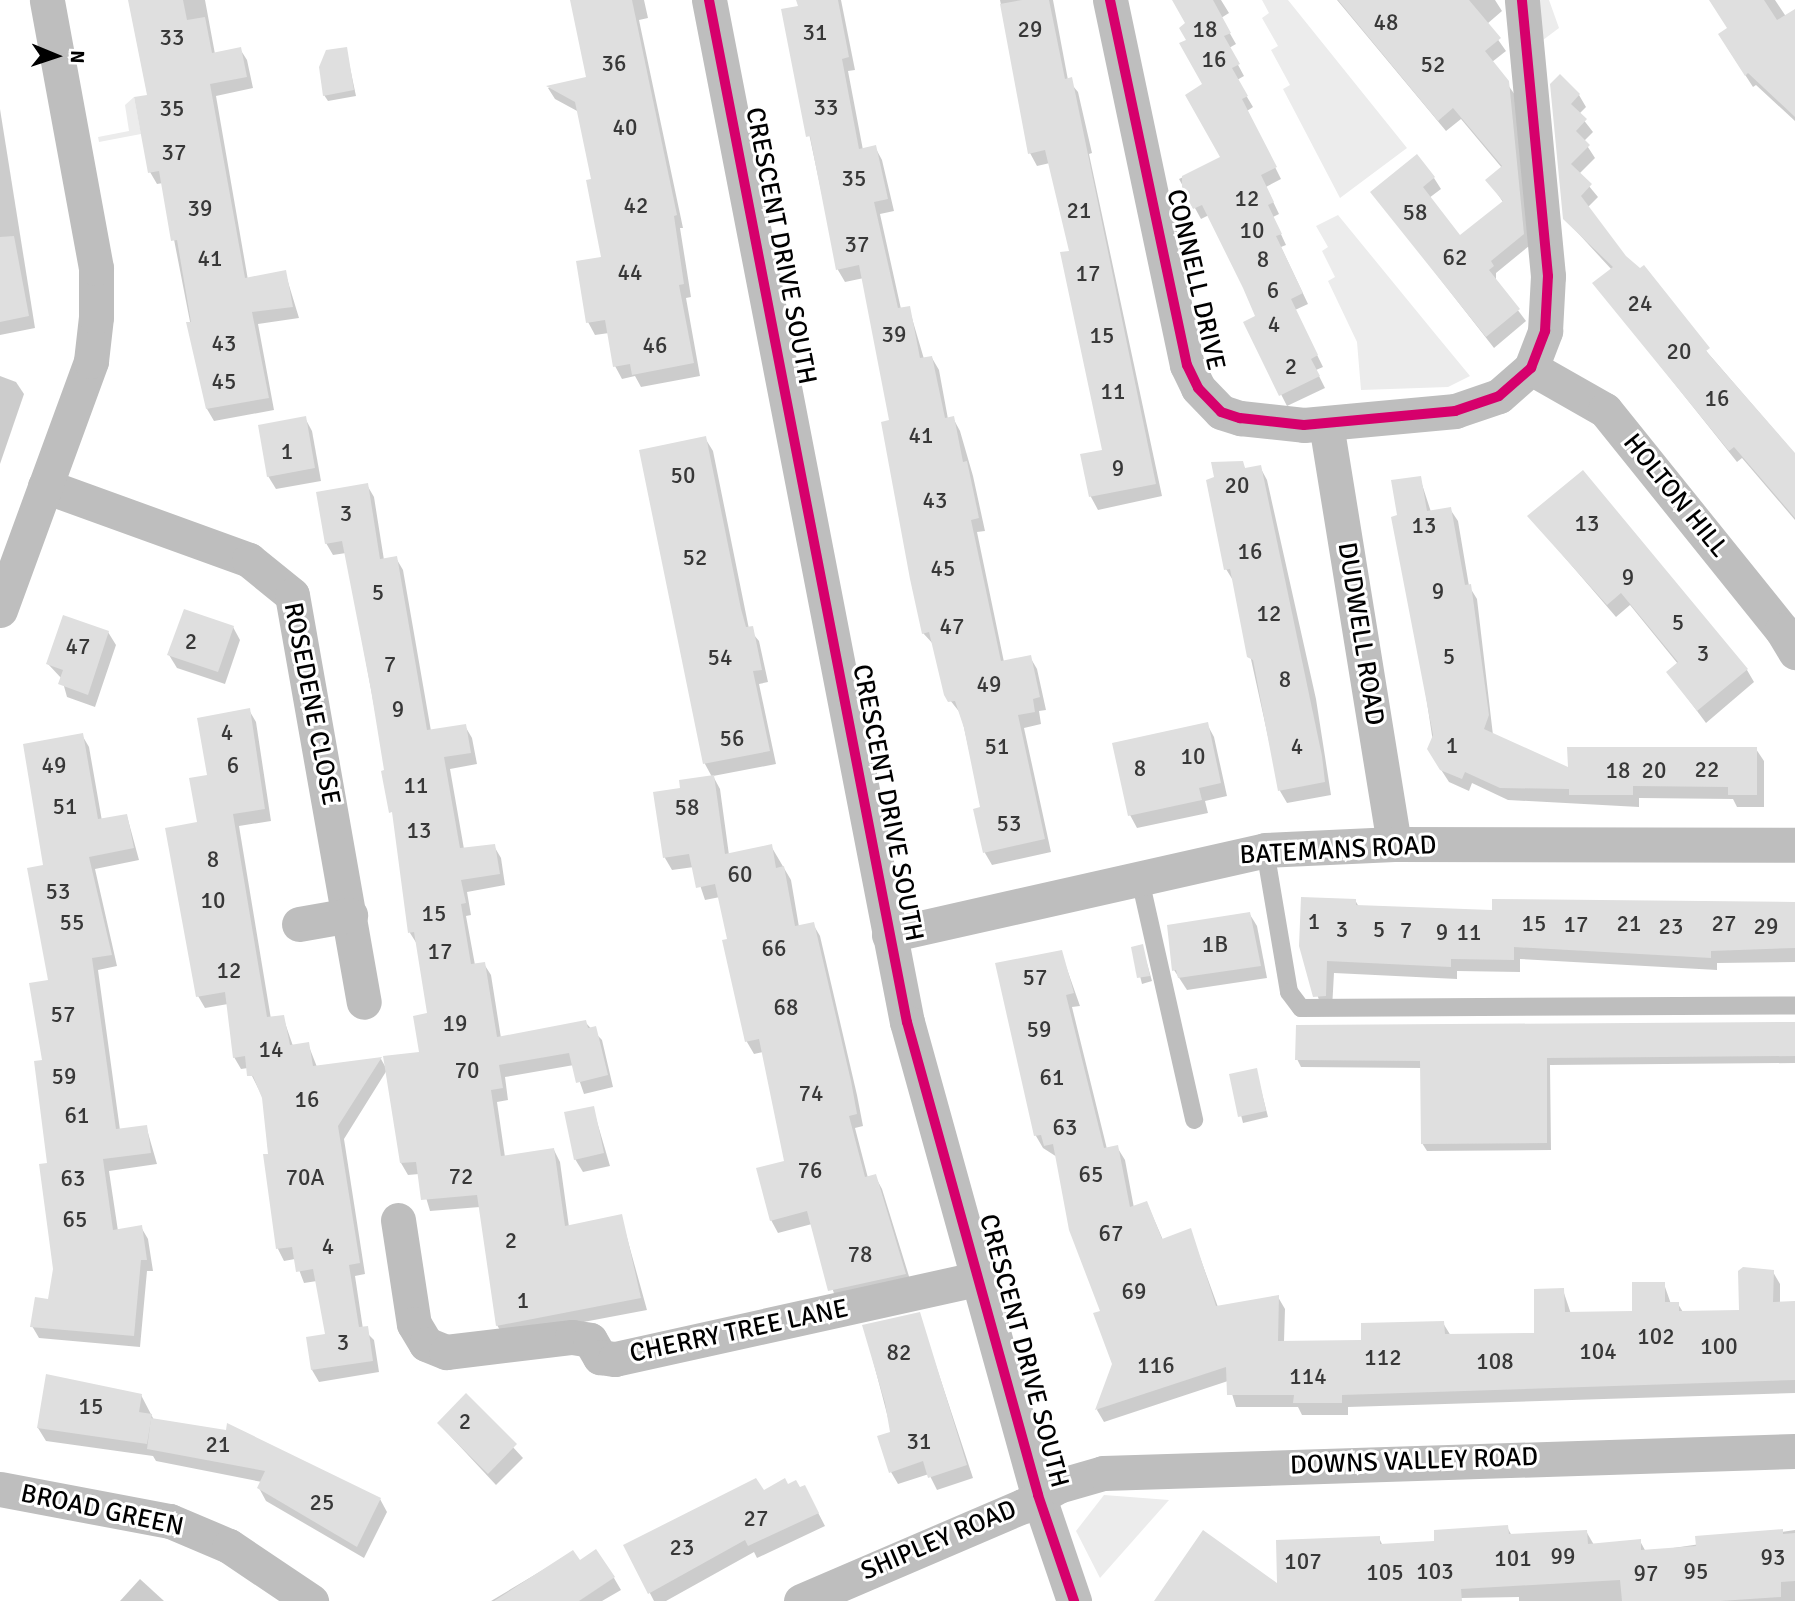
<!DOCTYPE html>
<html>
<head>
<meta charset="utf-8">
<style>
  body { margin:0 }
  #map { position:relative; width:1795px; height:1601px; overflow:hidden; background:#fff; font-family:Signika,sans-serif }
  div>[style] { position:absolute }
  .green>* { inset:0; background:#ececec }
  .shadow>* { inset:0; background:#0003 }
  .building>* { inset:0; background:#dfdfdf }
  .lane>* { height:18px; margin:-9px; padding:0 9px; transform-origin:9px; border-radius:9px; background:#bebebe }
  .street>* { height:35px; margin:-17.5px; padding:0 17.5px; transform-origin:17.5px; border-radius:17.5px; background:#bebebe }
  .cycleway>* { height:10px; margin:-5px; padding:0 5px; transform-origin:5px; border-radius:5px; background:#d6006c }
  span { translate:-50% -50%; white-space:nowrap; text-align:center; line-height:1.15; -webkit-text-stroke:6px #fff; paint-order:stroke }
  .number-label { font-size:23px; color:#383838 }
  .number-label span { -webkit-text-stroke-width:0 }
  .street-label { font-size:26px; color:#000 }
  .north { position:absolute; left:21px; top:21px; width:70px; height:70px; -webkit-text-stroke:5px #fff; paint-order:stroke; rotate:92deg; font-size:19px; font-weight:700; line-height:28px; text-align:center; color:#000 }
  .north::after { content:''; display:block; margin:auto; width:24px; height:32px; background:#000; clip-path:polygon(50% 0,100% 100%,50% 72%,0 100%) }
</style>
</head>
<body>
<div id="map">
  <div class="green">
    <i style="clip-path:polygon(1262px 0,1288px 0,1407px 148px,1340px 198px,1283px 89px,1290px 85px,1271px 50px,1278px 46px,1262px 18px,1269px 13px)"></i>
    <i style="clip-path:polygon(1535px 0,1549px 0,1559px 28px,1539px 43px)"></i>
    <i style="clip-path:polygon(134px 97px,141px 134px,99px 142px,98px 137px,129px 131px,125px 105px)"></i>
    <i style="clip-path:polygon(1338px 215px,1437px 336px,1470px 376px,1448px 387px,1361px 390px,1357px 342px,1328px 281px,1335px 277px,1322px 251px,1328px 247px,1316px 226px)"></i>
    <i style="clip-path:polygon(1104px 1495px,1169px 1500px,1100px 1578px,1076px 1531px)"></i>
  </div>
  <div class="shadow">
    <i style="clip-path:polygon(131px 0,205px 0,215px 54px,240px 49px,247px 60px,253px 88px,216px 96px,248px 280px,285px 272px,299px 318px,258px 324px,274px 410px,214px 421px,207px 409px,163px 183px,157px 184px,150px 172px,149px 96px)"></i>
    <i style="clip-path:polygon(571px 0,644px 0,648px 18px,639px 20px,683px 228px,680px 228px,691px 297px,686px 298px,700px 376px,641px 387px,635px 376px,622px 379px,615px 366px,609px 333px,595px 335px,588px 322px,603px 259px,593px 180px,579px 112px,555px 99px,548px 88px,588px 78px)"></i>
    <i style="clip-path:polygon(798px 0,841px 0,855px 70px,848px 71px,863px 150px,875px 147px,882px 160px,894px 211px,880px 214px,901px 309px,909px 308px,924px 359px,932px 358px,939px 370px,948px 419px,953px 418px,960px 431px,973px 476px,985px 531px,977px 532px,1004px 662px,1030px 657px,1037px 669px,1046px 710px,1039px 711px,1041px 724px,1024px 728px,1051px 852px,992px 865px,985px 853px,975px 810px,982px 808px,961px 714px,946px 695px,934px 645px,923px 633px,891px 422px,864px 278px,845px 282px,838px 270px,783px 11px,800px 7px)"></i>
    <i style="clip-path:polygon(1000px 0,1053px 0,1068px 80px,1078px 92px,1092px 153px,1089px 154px,1162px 496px,1098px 510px,1091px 497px,1082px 456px,1105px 451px,1071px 252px,1050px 163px,1037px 166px,1030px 153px)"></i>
    <i style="clip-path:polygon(1174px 0,1221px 0,1229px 13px,1221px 18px,1236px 44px,1229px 48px,1244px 76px,1237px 80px,1253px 107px,1247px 111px,1281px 179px,1266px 187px,1279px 214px,1273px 217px,1286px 245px,1281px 247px,1308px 304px,1295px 310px,1323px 367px,1316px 370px,1325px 388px,1287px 406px,1245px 323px,1258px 317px,1209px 215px,1201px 219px,1179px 179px,1223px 158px,1187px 24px)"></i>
    <i style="clip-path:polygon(1337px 0,1495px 0,1502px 11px,1487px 24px,1506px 51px,1492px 62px,1515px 95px,1529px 246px,1496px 273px,1496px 281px,1526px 321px,1494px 348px,1372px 192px,1434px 178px,1441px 189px,1429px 198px,1460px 238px,1503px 202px,1488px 180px,1502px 168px,1461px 119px,1446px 131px)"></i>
    <i style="clip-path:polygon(1710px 0,1775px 0,1795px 30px,1795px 121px,1756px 85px,1753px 87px,1727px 47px,1729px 29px)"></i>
    <i style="clip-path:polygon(346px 49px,356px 96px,328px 101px,324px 95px)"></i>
    <i style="clip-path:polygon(1560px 77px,1579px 95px,1586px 107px,1579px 114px,1593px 132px,1584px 141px,1595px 158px,1579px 174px,1598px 197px,1588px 207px,1625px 257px,1795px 454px,1795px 520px,1742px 458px,1737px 462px,1595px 284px,1612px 270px,1565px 219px)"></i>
    <i style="clip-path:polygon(0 109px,35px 328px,0 335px)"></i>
    <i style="clip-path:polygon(0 376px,16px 382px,24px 394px,0 464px)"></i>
    <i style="clip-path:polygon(305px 418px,312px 431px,321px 481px,276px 489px,268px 476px)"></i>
    <i style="clip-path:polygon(705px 438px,713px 451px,749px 629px,759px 641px,768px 682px,759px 684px,776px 764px,713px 776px,720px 789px,729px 855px,771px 846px,791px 880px,799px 927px,813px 924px,820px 936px,857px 1095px,863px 1126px,855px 1128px,868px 1178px,875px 1176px,882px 1189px,912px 1286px,837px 1303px,812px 1224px,778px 1233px,771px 1220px,786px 1162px,763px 1052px,754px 1054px,747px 1042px,724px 942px,729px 941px,720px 897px,705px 900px,694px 867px,672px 870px,665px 858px,655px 793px,682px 789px,712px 777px,705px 764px,690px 682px)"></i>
    <i style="clip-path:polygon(1242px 463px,1246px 470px,1260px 467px,1267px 480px,1316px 699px,1331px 795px,1287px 803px,1280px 791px,1234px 582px,1226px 569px)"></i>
    <i style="clip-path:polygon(1420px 478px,1431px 512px,1450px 509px,1458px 521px,1469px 586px,1477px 599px,1493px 735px,1570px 770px,1756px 749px,1764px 761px,1764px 807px,1737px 807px,1733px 799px,1639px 798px,1639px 807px,1508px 800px,1472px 783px,1469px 791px,1449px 782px,1436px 762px,1399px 517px)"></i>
    <i style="clip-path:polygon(367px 485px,374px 497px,384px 560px,396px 558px,403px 570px,431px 731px,465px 726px,472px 738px,477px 764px,450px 769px,464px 849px,494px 846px,501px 858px,505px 885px,467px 892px,471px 915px,466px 916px,475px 965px,484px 964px,491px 975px,501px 1038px,585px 1022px,602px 1040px,613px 1087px,584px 1094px,574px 1065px,505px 1077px,508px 1100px,497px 1102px,505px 1157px,554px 1150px,560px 1162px,569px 1227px,621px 1216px,647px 1310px,504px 1337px,497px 1325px,480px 1207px,430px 1211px,419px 1174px,408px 1175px,401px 1163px,387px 1070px,344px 1139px,365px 1274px,355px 1276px,363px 1329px,374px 1340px,379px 1372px,319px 1382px,312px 1370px,308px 1338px,327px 1335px,317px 1281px,304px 1283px,295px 1259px,284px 1261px,278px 1249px,263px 1098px,248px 1068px,241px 1069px,234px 1057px,228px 1004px,205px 1008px,198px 996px,199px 823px,209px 777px,249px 710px,256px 722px,271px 821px,239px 826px,271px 1019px,283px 1017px,293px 1046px,308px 1044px,317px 1067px,381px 1059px,386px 1068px,422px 1053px,429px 1015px,417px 944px,410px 933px,395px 820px,346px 553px,333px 555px,326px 543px)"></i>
    <i style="clip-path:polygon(1529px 516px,1747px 670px,1754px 682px,1706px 723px,1668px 672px,1678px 664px,1630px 605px,1616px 617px)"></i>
    <i style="clip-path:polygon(233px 627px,240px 640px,225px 684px,177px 668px,169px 655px)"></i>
    <i style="clip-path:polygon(108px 632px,116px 645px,95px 707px,67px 697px,62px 679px,48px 664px)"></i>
    <i style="clip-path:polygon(1207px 724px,1214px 737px,1227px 796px,1205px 801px,1208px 813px,1137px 828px,1130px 815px)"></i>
    <i style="clip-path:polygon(82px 735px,89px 747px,102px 821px,127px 816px,139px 860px,95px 869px,117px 966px,98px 970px,120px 1130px,146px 1126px,157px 1164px,109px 1171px,118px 1231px,141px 1227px,148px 1239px,153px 1271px,147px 1271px,140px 1347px,39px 1338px,32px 1326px,49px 1301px,54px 1269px,44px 1062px,50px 981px,45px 867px)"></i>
    <i style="clip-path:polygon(1355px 900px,1359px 907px,1494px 912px,1795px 905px,1795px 962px,1717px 963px,1717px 970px,1520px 959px,1520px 972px,1457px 971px,1457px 979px,1334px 973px,1332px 1009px,1322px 1009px,1301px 946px)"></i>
    <i style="clip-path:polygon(1249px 913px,1257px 926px,1267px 978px,1187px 990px,1174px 970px)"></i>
    <i style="clip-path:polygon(1142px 946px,1152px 981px,1142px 984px,1133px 948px)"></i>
    <i style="clip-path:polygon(1061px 952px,1080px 1006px,1072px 1007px,1107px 1149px,1117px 1147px,1125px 1160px,1134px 1208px,1147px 1203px,1163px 1240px,1190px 1230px,1218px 1307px,1278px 1297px,1285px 1309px,1284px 1342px,1363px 1341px,1443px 1323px,1451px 1336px,1535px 1334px,1563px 1290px,1571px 1314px,1634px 1312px,1664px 1284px,1671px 1304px,1678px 1304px,1683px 1312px,1741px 1312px,1773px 1272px,1780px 1284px,1780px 1304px,1795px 1303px,1795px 1393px,1348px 1407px,1348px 1415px,1302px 1415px,1298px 1407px,1236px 1407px,1228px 1381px,1104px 1422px,1097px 1410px,1113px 1364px,1103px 1312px,1057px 1157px,1043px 1148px,1036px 1136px,998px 964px)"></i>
    <i style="clip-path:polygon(1795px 1024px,1795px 1063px,1550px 1065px,1551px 1150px,1427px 1151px,1422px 1143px,1422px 1068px,1301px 1067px,1297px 1059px)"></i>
    <i style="clip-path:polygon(1256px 1070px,1268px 1117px,1243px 1123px,1231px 1075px)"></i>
    <i style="clip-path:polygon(593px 1108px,610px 1166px,583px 1172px,575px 1159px)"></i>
    <i style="clip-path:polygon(919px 1314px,973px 1478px,937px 1490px,929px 1474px,898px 1484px,891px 1472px,892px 1433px,864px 1326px)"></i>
    <i style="clip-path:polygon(141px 1395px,154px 1420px,380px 1499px,387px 1512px,364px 1558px,266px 1501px,259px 1488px,262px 1482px,156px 1461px,153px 1456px,46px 1441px,38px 1428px)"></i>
    <i style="clip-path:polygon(466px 1396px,523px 1458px,496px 1485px,439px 1424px)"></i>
    <i style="clip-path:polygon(788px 1486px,811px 1499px,825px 1526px,757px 1558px,754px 1552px,666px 1601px,654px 1601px,625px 1545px)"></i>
    <i style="clip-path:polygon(1507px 1527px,1512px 1536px,1586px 1531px,1594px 1545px,1640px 1541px,1646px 1552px,1795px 1530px,1795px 1601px,1519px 1601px,1519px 1597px,1288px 1601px,1379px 1538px,1383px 1546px,1436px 1542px)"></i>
    <i style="clip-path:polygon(573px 1552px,579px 1562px,614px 1578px,621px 1590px,602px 1601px,491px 1601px)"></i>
    <i style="clip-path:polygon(140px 1579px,164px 1601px,120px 1601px)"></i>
  </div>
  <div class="building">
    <i style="clip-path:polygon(128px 0,183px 0,187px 20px,205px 17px,212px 53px,241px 47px,247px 77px,210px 84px,245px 278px,286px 270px,293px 307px,252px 312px,269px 398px,206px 409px,186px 322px,191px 322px,177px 240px,171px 241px,159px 171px,148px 173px,134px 97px,147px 95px)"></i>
    <i style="clip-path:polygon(570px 0,632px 0,677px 215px,674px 216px,684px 284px,679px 285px,694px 363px,632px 375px,630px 364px,613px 367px,605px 320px,586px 323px,576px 261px,601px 257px,586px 180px,591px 179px,575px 102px,546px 86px,586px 77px)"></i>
    <i style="clip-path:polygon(796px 0,838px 0,849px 57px,842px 59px,859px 149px,876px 145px,888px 199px,874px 202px,898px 308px,910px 306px,920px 358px,932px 356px,945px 418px,954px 416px,963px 462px,967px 461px,979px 518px,971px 520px,1001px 661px,1031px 655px,1040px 697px,1033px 699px,1035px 712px,1018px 715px,1045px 839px,983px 853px,973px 809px,980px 807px,964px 728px,955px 701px,948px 702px,944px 695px,929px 632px,922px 634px,910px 579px,881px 422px,889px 420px,859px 265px,836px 270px,810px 136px,806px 137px,781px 9px,798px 6px)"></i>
    <i style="clip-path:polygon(1022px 0,1049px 0,1065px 79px,1072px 77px,1156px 484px,1089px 497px,1080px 454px,1102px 450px,1060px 252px,1069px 251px,1045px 150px,1028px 154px,1000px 4px)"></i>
    <i style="clip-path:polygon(1172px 0,1213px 0,1231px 33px,1224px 36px,1240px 64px,1232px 68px,1248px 96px,1242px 99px,1277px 167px,1261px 175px,1274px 202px,1268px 205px,1282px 234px,1276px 236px,1303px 293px,1291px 299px,1318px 355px,1311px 359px,1320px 376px,1279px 396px,1243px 322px,1255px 316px,1243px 288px,1202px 205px,1193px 209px,1182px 188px,1182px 176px,1220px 157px,1185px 95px,1202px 84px,1179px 43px,1186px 40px,1179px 28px,1185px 23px)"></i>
    <i style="clip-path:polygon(1338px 0,1469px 0,1501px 38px,1485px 51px,1509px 81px,1524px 234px,1491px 261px,1494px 266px,1489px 270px,1520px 309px,1486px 337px,1370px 192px,1417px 154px,1435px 177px,1423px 187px,1460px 235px,1503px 201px,1485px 180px,1502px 166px,1453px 108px,1438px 121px)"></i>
    <i style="clip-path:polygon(1709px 0,1764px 0,1777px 20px,1795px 9px,1795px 117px,1748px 73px,1745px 76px,1718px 34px,1727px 28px)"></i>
    <i style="clip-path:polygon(347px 47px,354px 90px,323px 96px,319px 67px,326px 50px)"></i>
    <i style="clip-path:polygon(1560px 74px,1580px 94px,1571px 104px,1587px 119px,1576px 131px,1590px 145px,1571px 164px,1592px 184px,1581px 196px,1626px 256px,1640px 268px,1644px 265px,1710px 348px,1706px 351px,1795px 453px,1795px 518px,1734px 447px,1729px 451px,1592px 283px,1613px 267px,1563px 219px,1550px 84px)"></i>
    <i style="clip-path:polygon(14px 236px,29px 316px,0 322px,0 237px)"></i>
    <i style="clip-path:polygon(306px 416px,315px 468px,267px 477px,258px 425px)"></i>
    <i style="clip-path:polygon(706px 436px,741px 609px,746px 627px,753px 626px,762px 670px,753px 671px,770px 751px,703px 764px,639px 450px)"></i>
    <i style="clip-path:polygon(1243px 461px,1245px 468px,1261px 465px,1322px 756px,1325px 782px,1278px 791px,1253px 660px,1247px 657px,1230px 569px,1224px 570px,1206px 480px,1214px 477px,1211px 462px)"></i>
    <i style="clip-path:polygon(1583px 470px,1748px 669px,1697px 711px,1666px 672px,1678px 662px,1621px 593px,1607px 605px,1527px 516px)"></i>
    <i style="clip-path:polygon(1421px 476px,1427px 511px,1451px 507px,1465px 585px,1471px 584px,1489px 715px,1484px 729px,1568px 767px,1567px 747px,1757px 747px,1757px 795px,1728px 795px,1728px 787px,1633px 786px,1633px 795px,1569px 795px,1569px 789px,1500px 788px,1465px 772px,1462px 779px,1440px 770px,1427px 749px,1433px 735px,1391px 517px,1397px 515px,1391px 480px)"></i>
    <i style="clip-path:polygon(368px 483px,380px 559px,397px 556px,427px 730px,466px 724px,471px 753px,444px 757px,460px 848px,495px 844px,500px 874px,461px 880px,466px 903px,461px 904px,471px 964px,485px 962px,497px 1037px,586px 1020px,588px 1028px,596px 1026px,608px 1075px,576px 1083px,569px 1053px,499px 1065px,503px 1088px,491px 1090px,501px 1156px,554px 1148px,565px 1226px,622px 1214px,641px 1298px,496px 1326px,477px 1195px,421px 1200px,416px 1162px,400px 1163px,383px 1056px,419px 1052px,413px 1016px,427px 1013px,414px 932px,408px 933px,392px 812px,389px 813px,381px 771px,384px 770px,371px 690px,342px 541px,325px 544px,316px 492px)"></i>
    <i style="clip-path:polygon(184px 609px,234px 626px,218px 672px,167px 655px)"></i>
    <i style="clip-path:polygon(63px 615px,109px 631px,88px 695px,58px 684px,63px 670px,46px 664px)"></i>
    <i style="clip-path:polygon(250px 708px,265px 809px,233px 814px,267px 1017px,284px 1015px,290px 1045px,309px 1042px,313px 1066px,382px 1057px,338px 1126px,360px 1263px,349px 1265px,359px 1327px,368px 1326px,373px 1361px,311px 1370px,306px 1337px,325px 1334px,313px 1269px,296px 1272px,292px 1247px,276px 1249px,263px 1154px,268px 1154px,262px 1098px,253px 1076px,247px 1076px,245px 1056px,233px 1058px,225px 992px,196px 997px,165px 828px,197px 822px,189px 778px,207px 775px,197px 718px)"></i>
    <i style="clip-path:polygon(1208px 722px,1221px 783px,1199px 788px,1202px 800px,1128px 816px,1112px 743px)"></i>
    <i style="clip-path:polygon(83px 733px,98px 819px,127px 814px,134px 848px,89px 857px,112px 955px,92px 958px,116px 1129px,147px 1125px,151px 1153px,103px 1159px,113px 1230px,142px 1225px,147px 1260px,141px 1260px,134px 1336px,30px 1327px,35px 1297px,48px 1299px,53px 1269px,39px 1164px,47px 1163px,34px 1061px,42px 1060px,29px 983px,48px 980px,27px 868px,43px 865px,23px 744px)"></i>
    <i style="clip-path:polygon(714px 775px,725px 854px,772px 844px,776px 868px,784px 866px,795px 926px,814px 922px,851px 1081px,857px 1114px,849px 1116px,865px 1177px,876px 1174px,906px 1274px,828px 1291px,807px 1211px,770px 1221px,756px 1168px,784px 1161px,759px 1039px,745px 1042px,722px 940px,727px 939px,715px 884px,696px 888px,689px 854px,663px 858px,653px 792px,680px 788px,679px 780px)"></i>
    <i style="clip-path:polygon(1301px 897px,1356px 899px,1356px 905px,1492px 910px,1492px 899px,1795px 902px,1795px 948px,1711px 951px,1711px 958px,1514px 947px,1514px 960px,1451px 959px,1451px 967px,1327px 961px,1326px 996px,1313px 997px,1299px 946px)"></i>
    <i style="clip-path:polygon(1250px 912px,1261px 966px,1178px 978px,1176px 970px,1172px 971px,1167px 925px)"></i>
    <i style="clip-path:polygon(1143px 944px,1150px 976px,1137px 978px,1131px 947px)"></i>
    <i style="clip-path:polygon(1062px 950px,1074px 993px,1066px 995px,1104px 1148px,1118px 1145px,1130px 1207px,1147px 1201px,1162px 1239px,1191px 1228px,1216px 1306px,1279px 1295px,1278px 1341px,1361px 1340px,1361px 1323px,1444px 1321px,1445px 1334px,1534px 1333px,1534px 1289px,1564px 1288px,1565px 1312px,1632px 1311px,1632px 1282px,1665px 1282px,1665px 1302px,1679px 1302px,1679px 1311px,1739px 1310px,1738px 1271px,1743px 1267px,1774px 1270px,1773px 1302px,1795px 1301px,1795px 1380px,1342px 1395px,1342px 1403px,1293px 1403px,1294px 1395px,1227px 1395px,1226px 1367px,1095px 1410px,1112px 1364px,1093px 1313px,1100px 1311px,1069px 1230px,1053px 1144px,1044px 1146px,1041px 1135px,1034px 1136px,995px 963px)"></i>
    <i style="clip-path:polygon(1795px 1022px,1795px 1056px,1547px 1058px,1547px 1143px,1421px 1144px,1420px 1061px,1295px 1060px,1296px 1025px)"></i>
    <i style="clip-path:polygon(1257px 1068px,1266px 1111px,1238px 1117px,1229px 1074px)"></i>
    <i style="clip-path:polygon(594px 1106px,604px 1153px,574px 1160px,564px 1112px)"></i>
    <i style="clip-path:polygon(920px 1312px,967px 1465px,928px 1478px,923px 1461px,889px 1473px,877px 1436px,890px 1432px,885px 1403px,862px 1325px)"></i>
    <i style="clip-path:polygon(46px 1374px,142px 1394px,139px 1412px,152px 1414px,147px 1444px,37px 1428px)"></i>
    <i style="clip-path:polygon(466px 1393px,517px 1444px,488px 1474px,437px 1423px)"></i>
    <i style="clip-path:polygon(151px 1418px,226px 1430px,227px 1423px,381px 1498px,357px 1547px,257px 1488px,265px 1471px,147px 1449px)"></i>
    <i style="clip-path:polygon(756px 1478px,764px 1490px,785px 1478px,788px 1484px,796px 1480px,800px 1487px,805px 1485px,819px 1513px,748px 1546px,745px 1540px,648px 1594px,623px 1545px)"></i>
    <i style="clip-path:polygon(1508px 1525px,1509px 1534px,1587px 1530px,1588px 1544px,1641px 1539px,1641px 1550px,1696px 1546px,1695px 1536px,1783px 1529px,1783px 1534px,1795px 1533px,1795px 1581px,1781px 1582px,1781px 1597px,1720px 1601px,1622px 1601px,1620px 1580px,1461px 1589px,1462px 1601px,1154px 1601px,1203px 1530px,1277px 1583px,1276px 1540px,1380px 1536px,1380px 1544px,1434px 1541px,1434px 1530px)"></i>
    <i style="clip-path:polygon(596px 1549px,615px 1577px,579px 1601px,494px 1601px,573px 1550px,580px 1560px)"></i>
  </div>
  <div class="lane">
    <i style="left:1265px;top:850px;width:144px;rotate:80.4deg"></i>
    <i style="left:1289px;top:992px;width:20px;rotate:53deg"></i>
    <i style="left:1301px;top:1008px;width:494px;rotate:-0.3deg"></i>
    <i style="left:1139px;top:875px;width:251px;rotate:77.3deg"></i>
  </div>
  <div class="street">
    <i style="left:709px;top:0;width:1041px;rotate:79.04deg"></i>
    <i style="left:907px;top:1022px;width:491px;rotate:74.5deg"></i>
    <i style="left:1038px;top:1495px;width:112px;rotate:71.2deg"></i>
    <i style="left:1110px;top:0;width:373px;rotate:78.1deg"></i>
    <i style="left:1187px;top:365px;width:25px;rotate:64deg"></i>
    <i style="left:1198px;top:388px;width:33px;rotate:46deg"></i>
    <i style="left:1221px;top:412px;width:20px;rotate:18deg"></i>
    <i style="left:1240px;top:418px;width:64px;rotate:6.2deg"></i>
    <i style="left:1304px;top:425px;width:152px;rotate:-5.3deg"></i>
    <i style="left:1455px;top:411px;width:46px;rotate:-18.8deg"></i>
    <i style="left:1499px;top:396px;width:43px;rotate:-41.2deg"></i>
    <i style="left:1531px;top:368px;width:40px;rotate:-69deg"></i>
    <i style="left:1545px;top:331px;width:55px;rotate:-86.9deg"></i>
    <i style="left:1548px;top:276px;width:277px;rotate:-95.4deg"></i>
    <i style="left:1531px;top:368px;width:85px;rotate:29.6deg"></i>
    <i style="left:1605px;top:410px;width:282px;rotate:51.2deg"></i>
    <i style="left:1782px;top:630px;width:26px;rotate:59deg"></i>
    <i style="left:1326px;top:424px;width:425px;rotate:80.8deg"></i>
    <i style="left:45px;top:486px;width:217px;rotate:19.9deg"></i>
    <i style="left:249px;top:560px;width:55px;rotate:39.1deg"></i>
    <i style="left:292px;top:595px;width:413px;rotate:80deg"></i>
    <i style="left:0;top:610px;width:265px;rotate:-69.9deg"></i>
    <i style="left:91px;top:361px;width:44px;rotate:-83.5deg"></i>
    <i style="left:96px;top:317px;width:49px;rotate:-90deg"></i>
    <i style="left:96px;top:268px;width:272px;rotate:-100.4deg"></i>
    <i style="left:299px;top:924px;width:52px;rotate:-10deg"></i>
    <i style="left:889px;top:935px;width:385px;rotate:-12.7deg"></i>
    <i style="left:1265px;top:850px;width:129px;rotate:-2.7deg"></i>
    <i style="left:1394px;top:844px;width:401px;rotate:0.1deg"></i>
    <i style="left:398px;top:1220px;width:105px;rotate:81.3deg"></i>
    <i style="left:414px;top:1324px;width:23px;rotate:59deg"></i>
    <i style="left:426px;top:1344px;width:22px;rotate:22deg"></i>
    <i style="left:446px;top:1352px;width:127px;rotate:-6.8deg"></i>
    <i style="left:572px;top:1337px;width:18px;rotate:9deg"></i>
    <i style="left:590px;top:1340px;width:20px;rotate:60deg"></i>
    <i style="left:600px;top:1357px;width:15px;rotate:8deg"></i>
    <i style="left:615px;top:1359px;width:374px;rotate:-12.5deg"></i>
    <i style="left:0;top:1489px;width:173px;rotate:10.7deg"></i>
    <i style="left:170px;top:1521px;width:64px;rotate:23deg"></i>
    <i style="left:229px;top:1546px;width:99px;rotate:33.9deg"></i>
    <i style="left:801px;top:1601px;width:241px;rotate:-23.2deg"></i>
    <i style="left:1023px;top:1506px;width:40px;rotate:-29.7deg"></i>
    <i style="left:1058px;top:1486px;width:47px;rotate:-16.1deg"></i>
    <i style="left:1103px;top:1473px;width:692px;rotate:-1.82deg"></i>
  </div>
  <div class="cycleway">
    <i style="left:709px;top:0;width:1041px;rotate:79.04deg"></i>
    <i style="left:907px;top:1022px;width:491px;rotate:74.5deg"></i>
    <i style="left:1038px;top:1495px;width:112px;rotate:71.2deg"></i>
    <i style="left:1110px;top:0;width:373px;rotate:78.1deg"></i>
    <i style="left:1187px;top:365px;width:25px;rotate:64deg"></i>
    <i style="left:1198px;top:388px;width:33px;rotate:46deg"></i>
    <i style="left:1221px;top:412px;width:20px;rotate:18deg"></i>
    <i style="left:1240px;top:418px;width:64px;rotate:6.2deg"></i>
    <i style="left:1304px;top:425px;width:152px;rotate:-5.3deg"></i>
    <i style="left:1455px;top:411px;width:46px;rotate:-18.8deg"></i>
    <i style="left:1499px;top:396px;width:43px;rotate:-41.2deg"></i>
    <i style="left:1531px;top:368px;width:40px;rotate:-69deg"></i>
    <i style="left:1545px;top:331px;width:55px;rotate:-86.9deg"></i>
    <i style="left:1548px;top:276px;width:277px;rotate:-95.4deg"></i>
  </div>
  <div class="number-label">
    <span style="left:1386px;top:23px">48</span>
    <span style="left:1030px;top:30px">29</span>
    <span style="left:1205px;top:30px">18</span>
    <span style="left:815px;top:33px">31</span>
    <span style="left:172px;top:38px">33</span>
    <span style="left:1214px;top:60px">16</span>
    <span style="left:614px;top:64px">36</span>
    <span style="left:1433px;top:65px">52</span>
    <span style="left:826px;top:108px">33</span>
    <span style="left:172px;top:109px">35</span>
    <span style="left:625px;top:128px">40</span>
    <span style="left:174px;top:153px">37</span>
    <span style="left:854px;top:179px">35</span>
    <span style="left:1247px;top:199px">12</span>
    <span style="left:636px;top:206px">42</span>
    <span style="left:200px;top:209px">39</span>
    <span style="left:1079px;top:211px">21</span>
    <span style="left:1415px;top:213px">58</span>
    <span style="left:1252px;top:231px">10</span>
    <span style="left:857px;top:245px">37</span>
    <span style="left:1455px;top:258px">62</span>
    <span style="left:210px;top:259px">41</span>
    <span style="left:1263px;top:260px">8</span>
    <span style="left:630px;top:273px">44</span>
    <span style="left:1088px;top:274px">17</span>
    <span style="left:1273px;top:291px">6</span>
    <span style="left:1640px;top:304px">24</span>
    <span style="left:1274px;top:325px">4</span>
    <span style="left:894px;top:335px">39</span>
    <span style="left:1102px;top:336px">15</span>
    <span style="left:224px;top:344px">43</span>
    <span style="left:655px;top:346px">46</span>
    <span style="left:1679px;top:352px">20</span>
    <span style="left:1291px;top:367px">2</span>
    <span style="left:224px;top:382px">45</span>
    <span style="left:1113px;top:392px">11</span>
    <span style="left:1717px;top:399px">16</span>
    <span style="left:921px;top:436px">41</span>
    <span style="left:287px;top:452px">1</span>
    <span style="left:1118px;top:469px">9</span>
    <span style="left:683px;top:476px">50</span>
    <span style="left:1237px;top:486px">20</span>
    <span style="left:935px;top:501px">43</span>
    <span style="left:346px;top:514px">3</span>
    <span style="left:1587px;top:524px">13</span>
    <span style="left:1424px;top:526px">13</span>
    <span style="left:1250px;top:552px">16</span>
    <span style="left:695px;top:558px">52</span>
    <span style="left:943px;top:569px">45</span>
    <span style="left:1628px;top:578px">9</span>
    <span style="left:1438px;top:592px">9</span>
    <span style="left:378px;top:593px">5</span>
    <span style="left:1269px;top:614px">12</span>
    <span style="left:1678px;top:623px">5</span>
    <span style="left:952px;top:627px">47</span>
    <span style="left:191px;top:642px">2</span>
    <span style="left:78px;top:647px">47</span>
    <span style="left:1703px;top:654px">3</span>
    <span style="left:1449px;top:657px">5</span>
    <span style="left:720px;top:658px">54</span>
    <span style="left:390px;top:665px">7</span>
    <span style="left:1285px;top:680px">8</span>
    <span style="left:989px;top:685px">49</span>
    <span style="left:398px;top:710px">9</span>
    <span style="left:227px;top:733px">4</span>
    <span style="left:732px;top:739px">56</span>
    <span style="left:1452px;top:746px">1</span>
    <span style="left:997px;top:747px">51</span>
    <span style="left:1297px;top:747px">4</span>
    <span style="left:1193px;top:757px">10</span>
    <span style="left:54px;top:766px">49</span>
    <span style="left:233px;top:766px">6</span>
    <span style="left:1140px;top:769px">8</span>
    <span style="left:1707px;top:770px">22</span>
    <span style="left:1618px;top:771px">18</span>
    <span style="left:1654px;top:771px">20</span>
    <span style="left:416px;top:786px">11</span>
    <span style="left:65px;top:807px">51</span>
    <span style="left:687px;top:808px">58</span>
    <span style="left:1009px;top:824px">53</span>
    <span style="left:419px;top:831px">13</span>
    <span style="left:213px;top:860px">8</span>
    <span style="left:740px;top:875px">60</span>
    <span style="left:58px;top:892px">53</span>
    <span style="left:213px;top:901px">10</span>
    <span style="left:434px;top:914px">15</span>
    <span style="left:1314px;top:922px">1</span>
    <span style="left:72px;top:923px">55</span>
    <span style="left:1534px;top:924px">15</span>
    <span style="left:1629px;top:924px">21</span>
    <span style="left:1724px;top:924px">27</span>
    <span style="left:1576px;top:925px">17</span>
    <span style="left:1671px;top:927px">23</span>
    <span style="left:1766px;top:927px">29</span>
    <span style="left:1342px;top:930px">3</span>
    <span style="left:1379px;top:930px">5</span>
    <span style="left:1406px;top:931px">7</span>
    <span style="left:1442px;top:933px">9</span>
    <span style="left:1469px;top:933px">11</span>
    <span style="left:1215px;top:945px">1B</span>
    <span style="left:774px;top:949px">66</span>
    <span style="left:440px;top:952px">17</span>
    <span style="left:229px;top:971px">12</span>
    <span style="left:1035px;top:978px">57</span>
    <span style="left:786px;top:1008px">68</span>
    <span style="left:63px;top:1015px">57</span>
    <span style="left:455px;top:1024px">19</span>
    <span style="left:1039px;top:1030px">59</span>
    <span style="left:271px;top:1050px">14</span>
    <span style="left:467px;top:1071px">70</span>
    <span style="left:64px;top:1077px">59</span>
    <span style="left:1052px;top:1078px">61</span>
    <span style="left:811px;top:1094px">74</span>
    <span style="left:307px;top:1100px">16</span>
    <span style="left:77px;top:1116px">61</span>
    <span style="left:1065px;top:1128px">63</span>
    <span style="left:810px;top:1171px">76</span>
    <span style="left:1091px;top:1175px">65</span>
    <span style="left:461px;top:1177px">72</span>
    <span style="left:305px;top:1178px">70A</span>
    <span style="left:73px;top:1179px">63</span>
    <span style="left:75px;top:1220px">65</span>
    <span style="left:1111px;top:1234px">67</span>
    <span style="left:511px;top:1241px">2</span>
    <span style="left:328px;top:1247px">4</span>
    <span style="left:860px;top:1255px">78</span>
    <span style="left:1134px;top:1292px">69</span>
    <span style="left:523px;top:1301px">1</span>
    <span style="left:1656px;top:1337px">102</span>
    <span style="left:343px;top:1343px">3</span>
    <span style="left:1719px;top:1347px">100</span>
    <span style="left:1598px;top:1352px">104</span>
    <span style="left:899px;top:1353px">82</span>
    <span style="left:1383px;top:1358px">112</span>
    <span style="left:1495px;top:1362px">108</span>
    <span style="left:1156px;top:1366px">116</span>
    <span style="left:1308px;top:1377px">114</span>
    <span style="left:91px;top:1407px">15</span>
    <span style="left:465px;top:1422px">2</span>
    <span style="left:919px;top:1442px">31</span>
    <span style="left:218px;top:1445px">21</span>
    <span style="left:322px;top:1503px">25</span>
    <span style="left:756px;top:1519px">27</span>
    <span style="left:682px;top:1548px">23</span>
    <span style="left:1563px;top:1557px">99</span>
    <span style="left:1773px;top:1558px">93</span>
    <span style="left:1513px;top:1559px">101</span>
    <span style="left:1303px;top:1562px">107</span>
    <span style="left:1435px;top:1572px">103</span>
    <span style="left:1696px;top:1572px">95</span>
    <span style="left:1385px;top:1573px">105</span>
    <span style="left:1646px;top:1574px">97</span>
  </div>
  <div class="street-label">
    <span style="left:780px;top:246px;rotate:79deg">CRESCENT DRIVE SOUTH</span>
    <span style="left:1195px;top:280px;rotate:77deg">CONNELL DRIVE</span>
    <span style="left:1675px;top:496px;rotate:51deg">HOLTON HILL</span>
    <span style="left:1360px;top:634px;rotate:81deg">DUDWELL ROAD</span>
    <span style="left:311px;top:704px;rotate:79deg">ROSEDENE CLOSE</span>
    <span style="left:887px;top:803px;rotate:79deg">CRESCENT DRIVE SOUTH</span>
    <span style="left:1338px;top:851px;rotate:-3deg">BATEMANS ROAD</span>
    <span style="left:739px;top:1332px;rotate:-12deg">CHERRY TREE LANE</span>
    <span style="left:1023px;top:1351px;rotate:75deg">CRESCENT DRIVE SOUTH</span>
    <span style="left:1414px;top:1462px;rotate:-2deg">DOWNS VALLEY ROAD</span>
    <span style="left:102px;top:1511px;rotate:12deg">BROAD GREEN</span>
    <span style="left:939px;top:1541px;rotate:-23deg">SHIPLEY ROAD</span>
  </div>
  <div class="north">N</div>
</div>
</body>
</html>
